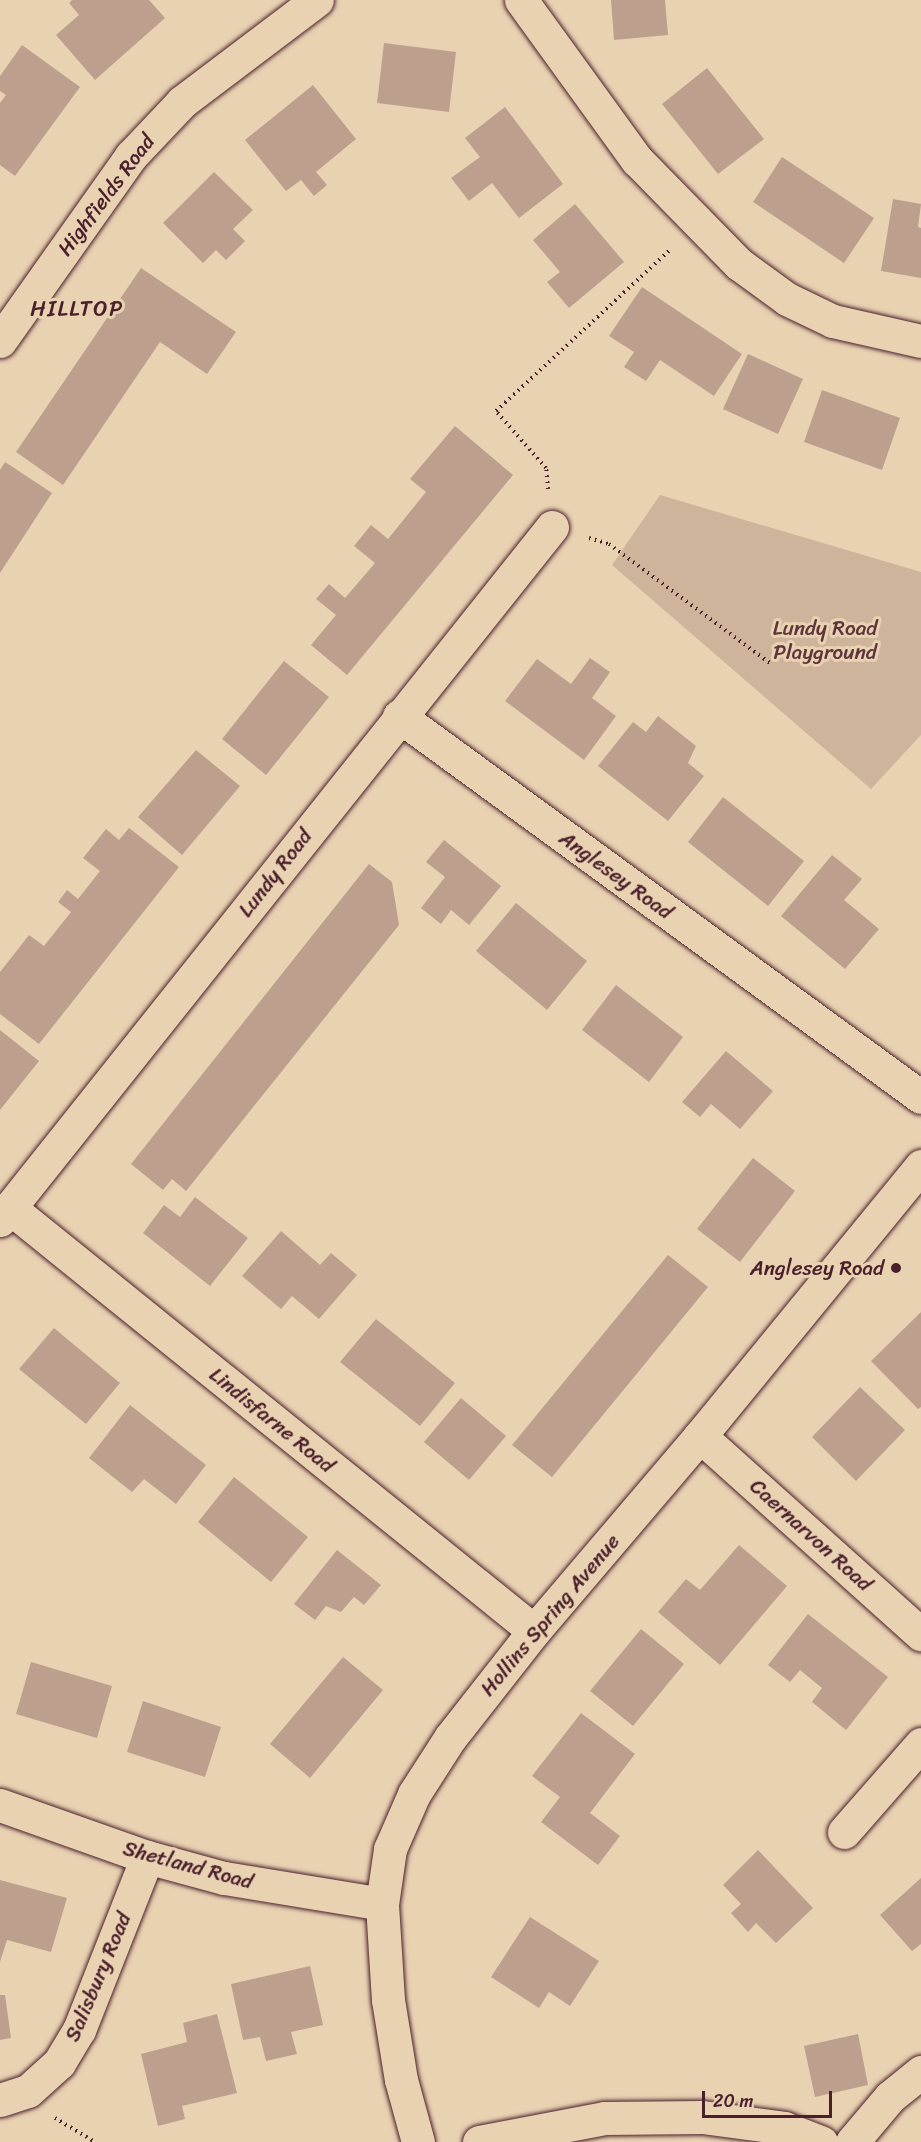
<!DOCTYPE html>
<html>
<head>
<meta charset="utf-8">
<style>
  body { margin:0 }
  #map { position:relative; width:921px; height:2142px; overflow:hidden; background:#e9d2b2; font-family:Sriracha,sans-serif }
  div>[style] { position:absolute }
  .green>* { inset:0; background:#cfb49c }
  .building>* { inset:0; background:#bca08d }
  .path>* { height:4px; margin-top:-2px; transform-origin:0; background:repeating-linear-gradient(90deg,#4a1f2b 0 1.5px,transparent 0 6px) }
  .roads { filter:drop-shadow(0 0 2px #4a1f2b) drop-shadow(0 0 2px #4a1f2b) }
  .minor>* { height:33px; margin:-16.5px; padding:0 16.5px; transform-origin:16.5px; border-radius:16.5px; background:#e9d2b2 }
  .dots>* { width:16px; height:16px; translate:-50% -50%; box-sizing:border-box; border:3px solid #e9d2b2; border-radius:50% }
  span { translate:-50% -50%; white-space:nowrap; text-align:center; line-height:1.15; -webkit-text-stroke:6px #e9d2b2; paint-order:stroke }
  .street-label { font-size:21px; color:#4a1f2b }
  .park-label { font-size:21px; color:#5e353c }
  .poi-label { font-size:21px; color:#4a1f2b }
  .right { translate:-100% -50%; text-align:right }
  .neighbourhood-label { font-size:22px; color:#4a1f2b; letter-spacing:1.5px }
  .scale { position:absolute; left:702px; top:2091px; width:130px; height:27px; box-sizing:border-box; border:3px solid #4a1f2b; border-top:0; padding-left:8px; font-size:18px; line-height:21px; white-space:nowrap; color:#4a1f2b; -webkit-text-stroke:4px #e9d2b2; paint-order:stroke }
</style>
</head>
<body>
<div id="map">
  <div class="green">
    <i style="clip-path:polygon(660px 495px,921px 572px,921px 735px,871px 789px,612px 565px)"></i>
  </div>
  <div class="building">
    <i style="clip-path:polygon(72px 0,149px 0,165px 18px,95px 80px,56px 35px,79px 15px,69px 3px)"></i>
    <i style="clip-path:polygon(611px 0,665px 0,668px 35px,614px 40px)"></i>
    <i style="clip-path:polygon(384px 43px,456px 52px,449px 112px,377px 103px)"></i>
    <i style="clip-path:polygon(22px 45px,80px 87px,15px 176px,0 165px,0 103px,6px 95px,0 91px,0 76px)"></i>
    <i style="clip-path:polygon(707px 68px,764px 139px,718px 174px,662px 104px)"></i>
    <i style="clip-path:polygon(313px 85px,356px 139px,316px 172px,327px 185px,314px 196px,301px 180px,286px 191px,245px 140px)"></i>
    <i style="clip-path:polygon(505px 107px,563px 184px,519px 218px,492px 183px,469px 201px,451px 178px,480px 157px,465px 138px)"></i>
    <i style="clip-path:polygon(782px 157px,874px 218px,844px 263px,753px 202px)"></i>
    <i style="clip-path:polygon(214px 172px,253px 210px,233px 229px,245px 241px,226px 260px,216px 250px,203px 263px,163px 223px)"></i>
    <i style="clip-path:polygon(893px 199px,921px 204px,918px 227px,921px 228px,921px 278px,881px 271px)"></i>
    <i style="clip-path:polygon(575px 204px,624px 262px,569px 308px,547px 282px,560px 272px,533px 240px)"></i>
    <i style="clip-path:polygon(141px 268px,236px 332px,207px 374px,160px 342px,63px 485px,16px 452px)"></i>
    <i style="clip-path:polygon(642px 287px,742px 354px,714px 396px,660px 360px,646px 381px,624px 367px,634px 352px,609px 336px)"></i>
    <i style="clip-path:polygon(748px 354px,803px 379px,778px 434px,723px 409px)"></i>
    <i style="clip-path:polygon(822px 390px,900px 418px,882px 470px,804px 442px)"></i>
    <i style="clip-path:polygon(455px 426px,513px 475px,347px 675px,311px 645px,336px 615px,316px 599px,329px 584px,345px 598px,375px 563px,354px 546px,371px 525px,388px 539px,426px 492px,410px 479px)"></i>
    <i style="clip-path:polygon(5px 462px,52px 493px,0 573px,0 470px)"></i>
    <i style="clip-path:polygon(590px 658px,610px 672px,592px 698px,616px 716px,584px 760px,505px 701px,537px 659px,571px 684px)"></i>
    <i style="clip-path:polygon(284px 661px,329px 697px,266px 775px,222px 739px)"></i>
    <i style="clip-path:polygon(658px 716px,696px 746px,688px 763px,704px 776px,668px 821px,598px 766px,633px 722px,646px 732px)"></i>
    <i style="clip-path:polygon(196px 750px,240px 786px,182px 855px,138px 817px)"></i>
    <i style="clip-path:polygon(723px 797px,804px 861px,768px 906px,688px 842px)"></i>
    <i style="clip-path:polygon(129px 828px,179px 867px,39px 1044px,0 1014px,0 972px,29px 935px,44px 946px,71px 912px,58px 902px,67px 890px,78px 899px,100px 871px,83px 858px,106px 829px,119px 840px)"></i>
    <i style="clip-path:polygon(444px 840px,501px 886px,469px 925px,451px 910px,441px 924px,421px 908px,445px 877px,426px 862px)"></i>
    <i style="clip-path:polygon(832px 855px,862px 879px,844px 900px,879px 929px,845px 969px,781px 916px)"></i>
    <i style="clip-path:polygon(369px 864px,392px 882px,399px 925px,186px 1191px,172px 1179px,163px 1190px,131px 1164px)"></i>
    <i style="clip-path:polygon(516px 903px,587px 961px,547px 1010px,476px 951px)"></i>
    <i style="clip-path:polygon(616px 985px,683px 1037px,649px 1082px,582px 1030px)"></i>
    <i style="clip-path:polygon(0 1030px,39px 1061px,0 1110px)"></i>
    <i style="clip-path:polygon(726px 1051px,773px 1091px,740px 1129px,711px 1104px,700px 1117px,682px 1102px)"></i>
    <i style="clip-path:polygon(753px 1158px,795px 1191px,740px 1262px,697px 1229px)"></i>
    <i style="clip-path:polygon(195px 1197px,248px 1238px,210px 1286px,143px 1233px,164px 1205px,180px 1217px)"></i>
    <i style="clip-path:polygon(281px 1231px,320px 1265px,331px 1253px,357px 1275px,319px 1319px,292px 1296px,281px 1309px,242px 1276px)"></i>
    <i style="clip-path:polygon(668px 1255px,708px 1287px,552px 1477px,512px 1445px)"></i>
    <i style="clip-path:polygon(921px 1312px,921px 1407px,918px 1409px,871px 1361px)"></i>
    <i style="clip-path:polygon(376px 1319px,455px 1383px,420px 1426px,340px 1362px)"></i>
    <i style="clip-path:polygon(54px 1328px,120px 1383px,86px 1424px,19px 1369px)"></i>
    <i style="clip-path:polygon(860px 1387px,905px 1430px,856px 1481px,812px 1437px)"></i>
    <i style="clip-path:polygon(461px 1398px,506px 1436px,469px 1480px,424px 1442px)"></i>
    <i style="clip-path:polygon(130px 1405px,206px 1465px,176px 1504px,144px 1479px,132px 1492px,89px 1458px)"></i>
    <i style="clip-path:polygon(234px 1477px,308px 1537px,271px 1582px,198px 1522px)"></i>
    <i style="clip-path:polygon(739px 1545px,787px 1586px,720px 1665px,658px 1612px,686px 1579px,700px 1590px)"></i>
    <i style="clip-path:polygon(337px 1550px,381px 1585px,364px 1605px,354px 1597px,341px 1612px,326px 1606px,315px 1620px,294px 1604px)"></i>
    <i style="clip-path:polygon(808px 1614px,888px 1677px,846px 1730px,812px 1702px,822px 1688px,800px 1670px,790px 1682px,768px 1665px)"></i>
    <i style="clip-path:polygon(641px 1629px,684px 1664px,633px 1726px,590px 1691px)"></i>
    <i style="clip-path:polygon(343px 1657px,383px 1690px,310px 1778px,270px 1744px)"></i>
    <i style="clip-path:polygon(31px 1662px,112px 1686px,97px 1738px,16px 1714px)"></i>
    <i style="clip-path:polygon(143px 1701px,221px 1727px,205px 1777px,127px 1752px)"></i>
    <i style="clip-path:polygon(581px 1713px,635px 1754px,590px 1813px,620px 1836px,598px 1865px,541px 1822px,560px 1797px,532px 1776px)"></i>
    <i style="clip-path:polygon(758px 1850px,813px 1908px,776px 1943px,756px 1923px,748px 1932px,731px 1913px,741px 1904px,723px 1885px)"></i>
    <i style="clip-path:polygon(921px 1878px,921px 1944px,912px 1951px,880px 1915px)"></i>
    <i style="clip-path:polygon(0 1880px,67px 1898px,51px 1952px,7px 1940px,0 1962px)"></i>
    <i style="clip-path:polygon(530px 1917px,599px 1961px,570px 2006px,549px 1992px,539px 2008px,491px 1977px)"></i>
    <i style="clip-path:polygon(310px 1966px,323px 2025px,291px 2032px,297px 2054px,266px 2061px,260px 2037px,243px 2040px,231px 1984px)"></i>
    <i style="clip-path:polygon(0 1995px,5px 1995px,11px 2038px,0 2040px)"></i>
    <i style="clip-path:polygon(217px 2014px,237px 2093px,182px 2106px,185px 2119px,158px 2126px,141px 2054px,187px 2042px,183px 2023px)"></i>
    <i style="clip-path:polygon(858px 2034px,868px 2085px,815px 2097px,804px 2046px)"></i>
  </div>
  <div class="path">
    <i style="left:548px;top:489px;width:21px;rotate:-95deg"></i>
    <i style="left:546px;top:468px;width:76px;rotate:-131.3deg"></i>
    <i style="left:496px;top:411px;width:237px;rotate:-42.8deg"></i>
    <i style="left:589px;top:538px;width:21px;rotate:17deg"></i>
    <i style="left:609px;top:544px;width:200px;rotate:36.5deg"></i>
    <i style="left:55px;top:2118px;width:47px;rotate:31deg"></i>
  </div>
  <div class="roads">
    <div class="minor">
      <i style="left:521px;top:0;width:198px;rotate:54.1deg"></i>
      <i style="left:637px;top:160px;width:146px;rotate:45.6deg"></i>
      <i style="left:739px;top:264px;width:59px;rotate:36.1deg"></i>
      <i style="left:787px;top:299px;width:51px;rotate:25.6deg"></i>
      <i style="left:833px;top:321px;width:90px;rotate:12.8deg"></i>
      <i style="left:0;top:341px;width:227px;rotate:-54.7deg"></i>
      <i style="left:131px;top:156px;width:74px;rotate:-46.6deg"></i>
      <i style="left:182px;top:102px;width:169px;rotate:-37.1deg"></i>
      <i style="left:399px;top:716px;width:646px;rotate:36.13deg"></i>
      <i style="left:10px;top:1208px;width:673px;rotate:38.91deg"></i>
      <i style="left:0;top:1220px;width:886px;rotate:-51.46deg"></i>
      <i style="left:700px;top:1436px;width:297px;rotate:41.9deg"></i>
      <i style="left:0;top:1805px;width:156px;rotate:19.5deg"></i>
      <i style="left:147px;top:1857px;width:80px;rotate:15.3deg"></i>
      <i style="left:224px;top:1878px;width:160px;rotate:9.3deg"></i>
      <i style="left:844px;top:1832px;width:117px;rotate:-48.8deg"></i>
      <i style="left:0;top:2100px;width:29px;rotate:-18deg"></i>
      <i style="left:28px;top:2091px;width:42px;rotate:-42.1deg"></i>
      <i style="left:59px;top:2063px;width:39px;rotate:-59deg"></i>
      <i style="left:79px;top:2030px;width:186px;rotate:-68.5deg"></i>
      <i style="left:418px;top:2142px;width:64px;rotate:-105.3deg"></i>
      <i style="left:401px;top:2080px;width:81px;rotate:-99.2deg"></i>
      <i style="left:388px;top:2000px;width:96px;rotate:-93.6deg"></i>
      <i style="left:382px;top:1904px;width:56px;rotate:-81.7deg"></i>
      <i style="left:390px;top:1849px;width:60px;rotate:-66.4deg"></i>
      <i style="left:414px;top:1794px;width:67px;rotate:-57.3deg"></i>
      <i style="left:450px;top:1738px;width:136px;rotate:-51.9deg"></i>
      <i style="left:534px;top:1631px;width:256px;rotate:-49.6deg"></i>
      <i style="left:700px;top:1436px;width:349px;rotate:-50.7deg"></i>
      <i style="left:479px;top:2142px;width:128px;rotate:-10.8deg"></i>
      <i style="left:605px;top:2118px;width:97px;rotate:-0.6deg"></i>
      <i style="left:702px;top:2117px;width:83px;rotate:7.6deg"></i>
      <i style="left:784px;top:2128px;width:40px;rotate:21deg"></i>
      <i style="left:852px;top:2142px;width:59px;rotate:-49.8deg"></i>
      <i style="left:890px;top:2097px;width:40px;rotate:-39deg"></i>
    </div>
  </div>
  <div class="dots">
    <i style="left:896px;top:1268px;background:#4a1f2b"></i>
  </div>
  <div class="street-label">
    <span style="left:106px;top:195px;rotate:-53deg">Highfields Road</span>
    <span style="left:275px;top:873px;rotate:-52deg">Lundy Road</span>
    <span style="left:616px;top:875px;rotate:36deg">Anglesey Road</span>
    <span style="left:272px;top:1420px;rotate:39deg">Lindisfarne Road</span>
    <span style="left:811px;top:1535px;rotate:42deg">Caernarvon Road</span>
    <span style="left:550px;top:1615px;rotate:-50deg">Hollins Spring Avenue</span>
    <span style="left:188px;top:1865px;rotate:15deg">Shetland Road</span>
    <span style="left:98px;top:1977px;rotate:-67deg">Salisbury Road</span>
  </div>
  <div class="park-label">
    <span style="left:825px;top:640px">Lundy Road<br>Playground</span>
  </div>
  <div class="poi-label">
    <span class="right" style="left:884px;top:1268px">Anglesey Road</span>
  </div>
  <div class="neighbourhood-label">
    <span style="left:77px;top:309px">HILLTOP</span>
  </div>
  <div class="scale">20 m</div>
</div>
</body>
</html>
